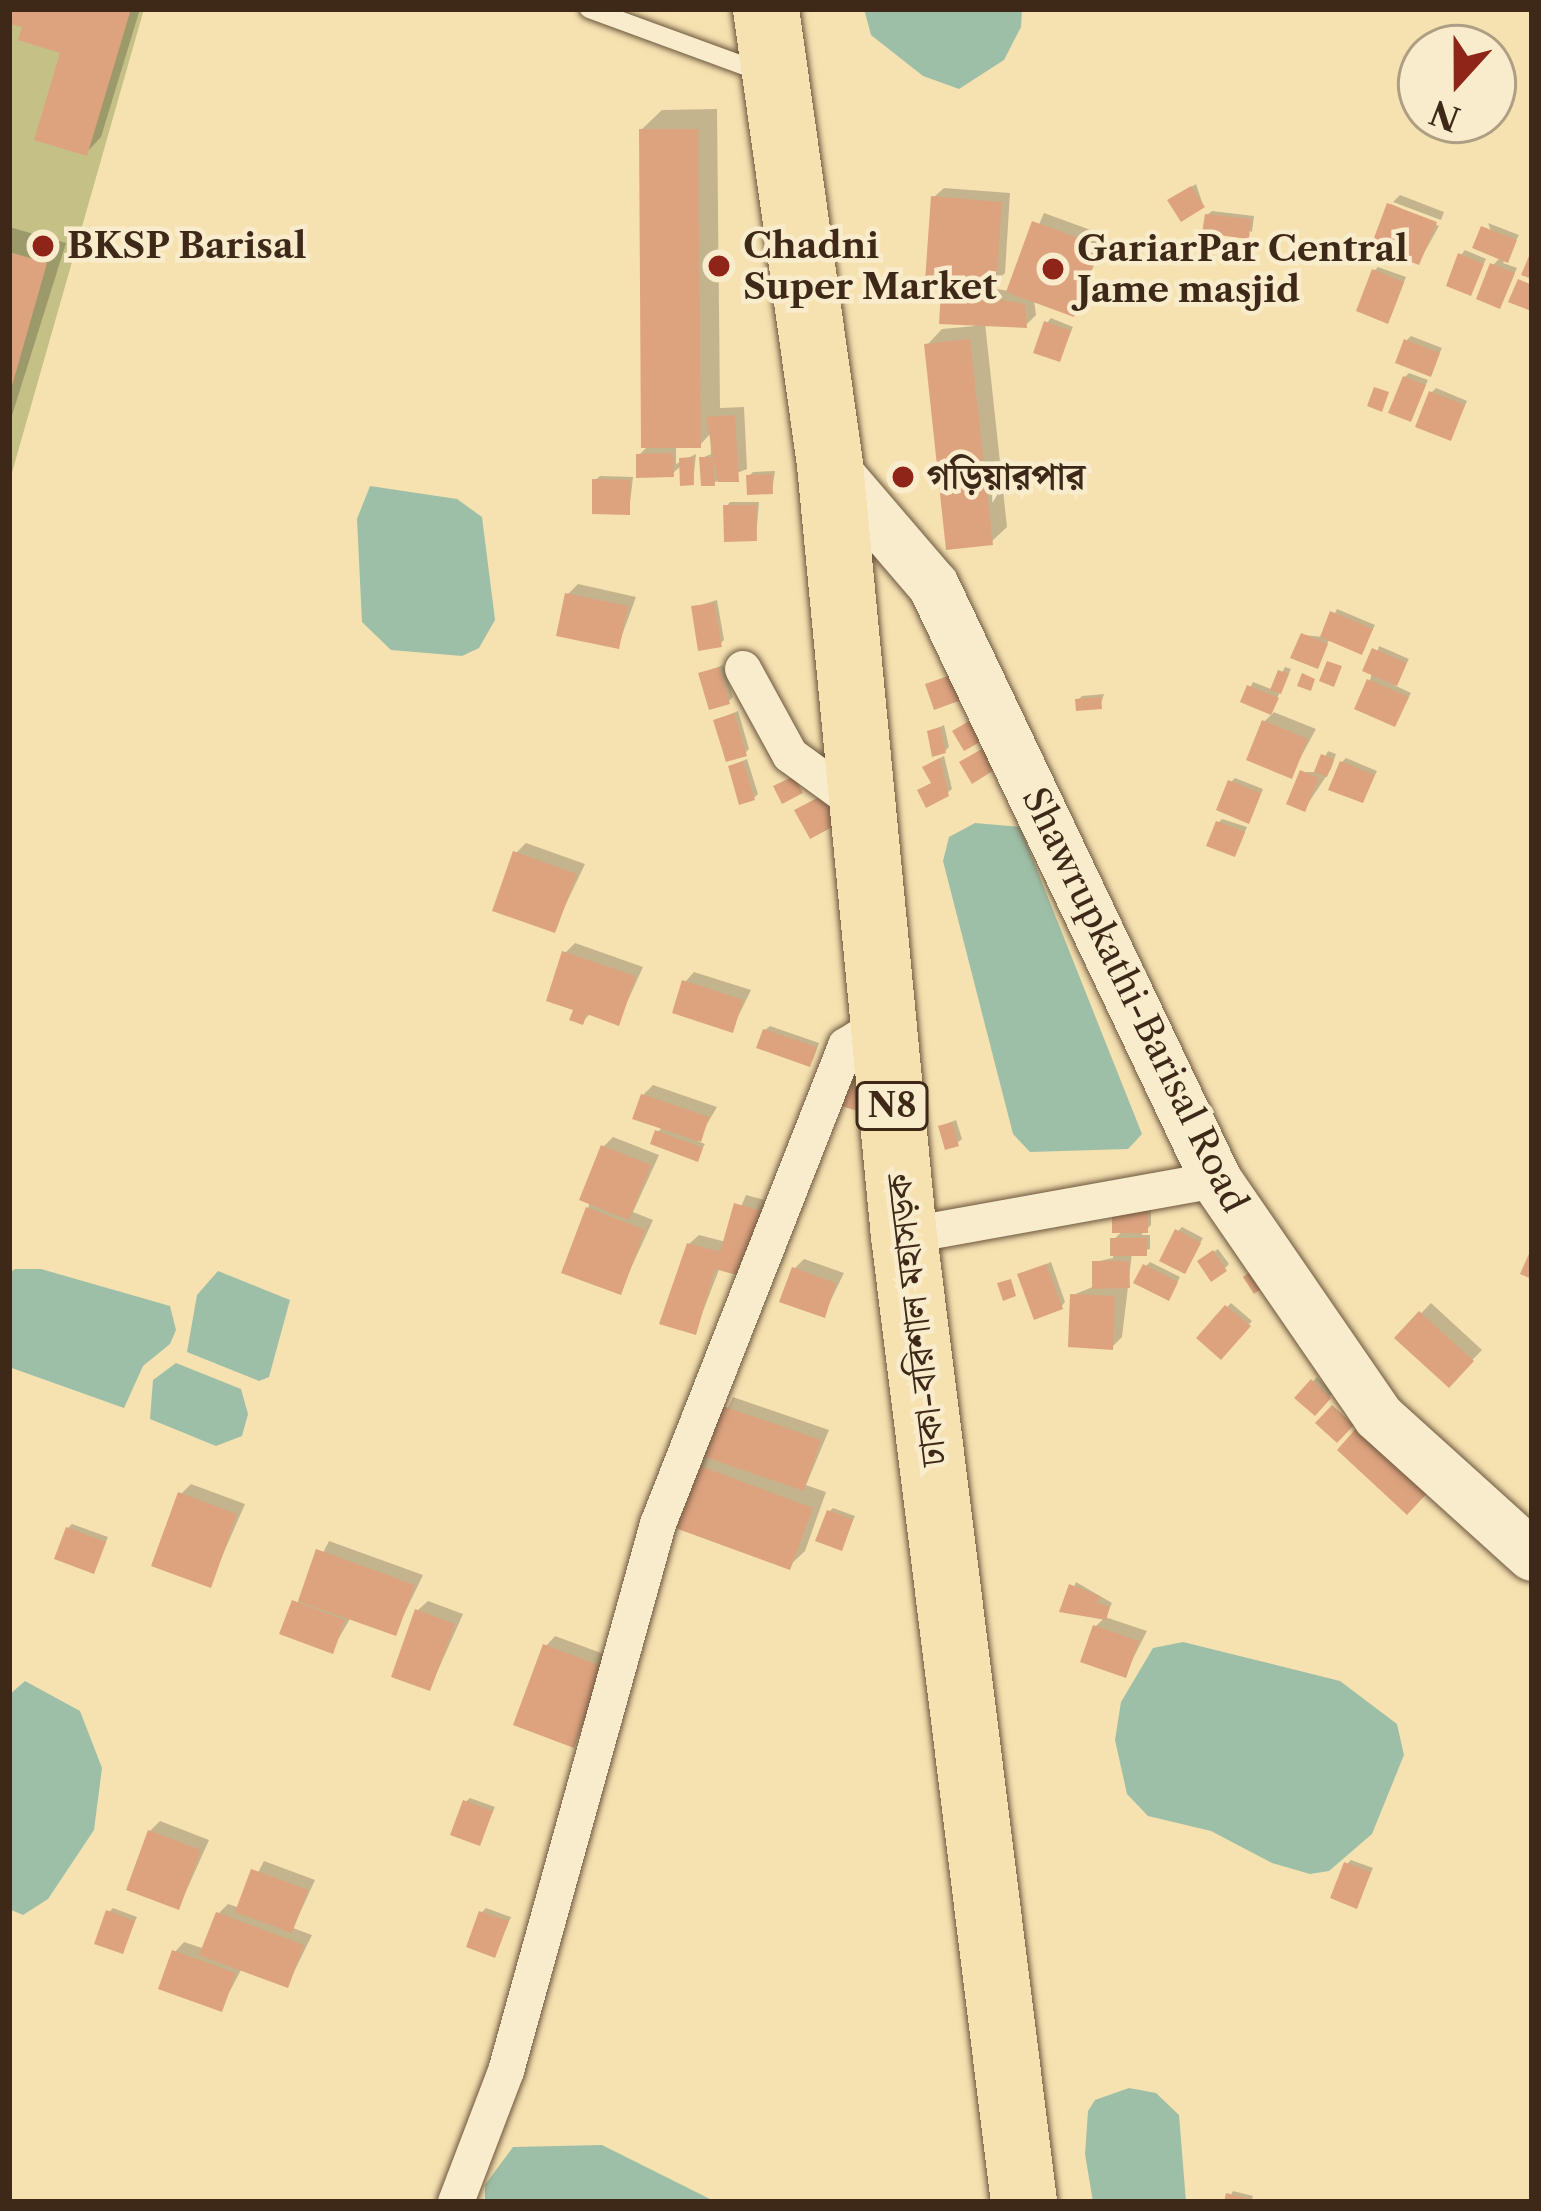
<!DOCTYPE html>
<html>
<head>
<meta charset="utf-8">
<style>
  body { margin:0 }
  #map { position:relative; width:1541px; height:2211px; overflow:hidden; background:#f6e2b1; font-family:"Libre Caslon Text","Noto Serif Bengali",serif }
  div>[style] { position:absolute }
  .green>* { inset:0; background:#c4c086 }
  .water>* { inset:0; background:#9ebfa7 }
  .shadow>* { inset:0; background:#0003 }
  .building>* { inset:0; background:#dda37f }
  .roads { filter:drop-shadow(0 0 3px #6c563e) drop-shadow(0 0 3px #6c563e) }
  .lane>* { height:18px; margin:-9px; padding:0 9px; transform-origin:9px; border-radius:9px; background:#f9eccc }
  .street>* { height:36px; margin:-18px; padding:0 18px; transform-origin:18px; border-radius:18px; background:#f9eccc }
  .secondary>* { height:51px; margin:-25.5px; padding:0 25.5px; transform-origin:25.5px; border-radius:25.5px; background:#f9eccc }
  .highway>* { height:66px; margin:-33px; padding:0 33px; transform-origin:33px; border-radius:33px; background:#f6e2b1 }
  .dots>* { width:33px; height:33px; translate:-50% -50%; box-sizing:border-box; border:6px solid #f9eccc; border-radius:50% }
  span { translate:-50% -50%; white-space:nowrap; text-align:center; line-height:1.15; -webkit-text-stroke:9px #f9eccc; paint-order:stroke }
  .shield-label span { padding:3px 9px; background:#f9eccc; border:3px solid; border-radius:9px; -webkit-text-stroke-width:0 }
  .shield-label { font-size:33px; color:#3e2818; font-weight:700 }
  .poi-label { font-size:36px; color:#3e2818; font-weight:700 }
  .left { translate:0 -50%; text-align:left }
  .street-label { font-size:36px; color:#3e2818 }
  .frame { position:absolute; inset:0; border:12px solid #3e2818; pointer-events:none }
  .north { position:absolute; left:1397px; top:24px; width:120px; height:120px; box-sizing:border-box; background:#f9eccc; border:3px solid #ae9e84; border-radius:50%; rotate:201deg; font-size:33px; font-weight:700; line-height:48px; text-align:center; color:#3e2818 }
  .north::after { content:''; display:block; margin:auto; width:42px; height:54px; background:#8f2418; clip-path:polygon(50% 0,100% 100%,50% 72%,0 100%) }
</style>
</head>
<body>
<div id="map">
  <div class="green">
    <i style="clip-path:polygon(9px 9px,144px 9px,9px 483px)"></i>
  </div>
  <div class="water">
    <i style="clip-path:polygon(864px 9px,1022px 9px,1021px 27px,1004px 60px,959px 89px,923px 76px,871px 35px)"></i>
    <i style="clip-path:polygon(370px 486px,457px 499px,482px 517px,495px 620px,479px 648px,462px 656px,391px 650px,362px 622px,357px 519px)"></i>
    <i style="clip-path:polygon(975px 823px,1020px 827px,1142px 1134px,1128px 1149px,1030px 1152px,1013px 1134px,943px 861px,949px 837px)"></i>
    <i style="clip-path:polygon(15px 1269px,41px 1269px,170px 1306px,176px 1330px,170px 1344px,143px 1366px,124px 1408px,9px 1367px,9px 1273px)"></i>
    <i style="clip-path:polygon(218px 1271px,290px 1300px,269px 1377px,259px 1381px,187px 1352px,197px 1295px)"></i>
    <i style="clip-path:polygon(176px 1363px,241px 1389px,248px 1414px,242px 1436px,216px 1446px,150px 1419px,153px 1380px)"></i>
    <i style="clip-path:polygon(1183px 1642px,1340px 1681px,1397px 1724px,1404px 1755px,1372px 1834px,1329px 1871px,1310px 1874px,1272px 1863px,1211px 1831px,1148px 1816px,1127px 1794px,1115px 1740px,1121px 1702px,1153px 1648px)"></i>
    <i style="clip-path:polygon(25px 1681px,80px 1711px,102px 1768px,94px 1830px,48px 1899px,23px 1915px,9px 1909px,9px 1695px)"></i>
    <i style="clip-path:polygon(1129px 2088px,1156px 2093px,1179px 2115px,1186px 2202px,1093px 2202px,1085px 2154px,1088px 2111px,1095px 2100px)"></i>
    <i style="clip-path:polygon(602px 2145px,716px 2202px,485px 2202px,485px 2185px,513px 2147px)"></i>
  </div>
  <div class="shadow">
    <i style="clip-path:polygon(16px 9px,140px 9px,101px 137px,86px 153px,64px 51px)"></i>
    <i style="clip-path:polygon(717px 109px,720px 408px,744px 407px,747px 469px,713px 483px,702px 458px,711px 454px,710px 434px,700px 445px,676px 445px,676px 464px,696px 454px,693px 482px,682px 465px,672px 474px,639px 455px,649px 445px,641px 130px,662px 110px)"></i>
    <i style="clip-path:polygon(1196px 184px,1203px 205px,1175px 197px)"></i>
    <i style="clip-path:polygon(944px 188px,1010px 193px,1005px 273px,990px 288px,1010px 291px,1044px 213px,1107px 236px,1073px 313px,1034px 299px,1036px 315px,1026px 325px,985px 323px,1007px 527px,991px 542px,927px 345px,942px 329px,975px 326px,944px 291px,955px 280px,934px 197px)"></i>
    <i style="clip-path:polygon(1400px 195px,1444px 212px,1441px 220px,1393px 202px)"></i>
    <i style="clip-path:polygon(1391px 204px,1439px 226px,1419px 262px,1375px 244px)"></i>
    <i style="clip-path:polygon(1212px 211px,1254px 216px,1252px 232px,1207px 215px)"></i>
    <i style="clip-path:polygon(1488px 223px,1519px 235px,1503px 263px,1517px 268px,1500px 305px,1493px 265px,1501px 257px)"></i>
    <i style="clip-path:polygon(9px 227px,66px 243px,9px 425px)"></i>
    <i style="clip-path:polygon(1465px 250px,1486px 259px,1471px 292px,1461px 255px)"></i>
    <i style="clip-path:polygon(1378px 267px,1406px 277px,1391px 316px,1374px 271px)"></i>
    <i style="clip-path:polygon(1051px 318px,1073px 327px,1059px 359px,1047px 323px)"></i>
    <i style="clip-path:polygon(1411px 336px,1442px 348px,1430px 373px,1407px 340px)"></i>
    <i style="clip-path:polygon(1409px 373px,1428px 380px,1410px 418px,1405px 377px)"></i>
    <i style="clip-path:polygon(1436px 388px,1467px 401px,1450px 438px,1432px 392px)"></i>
    <i style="clip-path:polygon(775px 471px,772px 491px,749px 476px,753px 472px)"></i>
    <i style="clip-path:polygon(600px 476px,633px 477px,629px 512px,595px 480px)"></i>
    <i style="clip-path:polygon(730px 502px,759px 502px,756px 538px,726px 507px)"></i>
    <i style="clip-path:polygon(578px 584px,636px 597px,618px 646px,568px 594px)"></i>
    <i style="clip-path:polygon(717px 600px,724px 640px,720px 644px,694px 607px)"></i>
    <i style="clip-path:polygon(1337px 609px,1375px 625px,1362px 651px,1330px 638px,1317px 666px,1303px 635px,1323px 637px)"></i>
    <i style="clip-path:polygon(1379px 646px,1409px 659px,1394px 685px,1411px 693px,1395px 724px,1370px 680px)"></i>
    <i style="clip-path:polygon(723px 665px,733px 697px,729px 701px,702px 674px)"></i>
    <i style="clip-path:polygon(1285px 667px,1291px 669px,1271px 711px,1316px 729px,1291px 775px,1264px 722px,1274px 712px,1244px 700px,1253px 682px,1273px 690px)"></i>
    <i style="clip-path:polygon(1104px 694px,1100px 706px,1078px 700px,1082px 696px)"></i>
    <i style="clip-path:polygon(738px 711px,749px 749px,745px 753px,717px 720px)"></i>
    <i style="clip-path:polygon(944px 725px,949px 747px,945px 751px,930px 732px)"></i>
    <i style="clip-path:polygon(1328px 751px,1336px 754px,1331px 769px,1305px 808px,1303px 772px,1317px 772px)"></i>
    <i style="clip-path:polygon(944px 756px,952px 789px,947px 793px,934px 782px,930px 763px)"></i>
    <i style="clip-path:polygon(1346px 758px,1377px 771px,1362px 800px,1342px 762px)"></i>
    <i style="clip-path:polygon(747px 759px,758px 794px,754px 798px,731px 766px)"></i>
    <i style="clip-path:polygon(1235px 778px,1263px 789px,1252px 816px,1231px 782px)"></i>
    <i style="clip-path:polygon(1222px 819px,1247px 827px,1238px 849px,1218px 823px)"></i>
    <i style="clip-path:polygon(526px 843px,585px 864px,554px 929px,516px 853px)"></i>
    <i style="clip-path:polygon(575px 943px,643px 967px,618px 1022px,591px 1013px,582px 1022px,565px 953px)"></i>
    <i style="clip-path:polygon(694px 972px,751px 990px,732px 1029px,685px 982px)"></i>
    <i style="clip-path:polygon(770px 1026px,819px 1043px,813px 1060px,765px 1030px)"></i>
    <i style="clip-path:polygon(653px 1085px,717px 1107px,697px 1141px,705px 1144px,697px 1158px,658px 1132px,663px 1126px,643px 1095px)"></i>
    <i style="clip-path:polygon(956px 1120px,962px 1139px,957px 1143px,941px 1126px)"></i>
    <i style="clip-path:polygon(613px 1137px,659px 1155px,633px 1212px,653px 1220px,620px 1292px,588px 1209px,603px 1147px)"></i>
    <i style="clip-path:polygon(746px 1195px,784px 1205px,720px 1267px,695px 1332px,689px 1244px,699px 1235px,726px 1242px)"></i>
    <i style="clip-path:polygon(1151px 1205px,1151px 1225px,1141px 1235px,1150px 1235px,1150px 1249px,1132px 1253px,1122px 1337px,1112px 1347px,1073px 1295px,1095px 1286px,1095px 1262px,1113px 1258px,1113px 1240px)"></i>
    <i style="clip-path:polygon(1182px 1227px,1203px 1238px,1188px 1266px,1178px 1231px)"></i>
    <i style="clip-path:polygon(1218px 1249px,1229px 1264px,1225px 1268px,1205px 1258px)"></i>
    <i style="clip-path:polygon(804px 1259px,844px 1273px,824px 1314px,794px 1269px)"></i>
    <i style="clip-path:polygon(1051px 1262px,1065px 1302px,1061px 1307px,1020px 1275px)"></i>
    <i style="clip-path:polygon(1150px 1262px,1180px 1277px,1172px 1293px,1146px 1266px)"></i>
    <i style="clip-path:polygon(1231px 1303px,1252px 1321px,1221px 1356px,1200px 1338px)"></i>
    <i style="clip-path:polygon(1431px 1303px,1482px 1350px,1449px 1384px,1398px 1337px)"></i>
    <i style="clip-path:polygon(1317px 1377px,1333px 1393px,1314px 1412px,1298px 1398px)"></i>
    <i style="clip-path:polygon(733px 1397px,829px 1430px,806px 1485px,826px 1492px,805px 1551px,789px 1566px,671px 1523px)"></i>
    <i style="clip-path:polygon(191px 1484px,245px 1504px,210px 1584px,181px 1494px)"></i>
    <i style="clip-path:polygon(833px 1508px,855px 1516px,841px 1547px,829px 1512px)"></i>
    <i style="clip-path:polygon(72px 1524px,108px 1537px,94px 1570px,68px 1528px)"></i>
    <i style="clip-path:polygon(329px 1541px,423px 1575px,395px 1633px,351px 1617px,332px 1650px,283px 1632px)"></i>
    <i style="clip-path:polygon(1076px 1582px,1112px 1603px,1105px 1617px,1147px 1631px,1125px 1674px,1095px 1627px,1105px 1617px,1063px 1611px)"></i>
    <i style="clip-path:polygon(428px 1601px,463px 1614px,430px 1688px,418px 1610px)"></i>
    <i style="clip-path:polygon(555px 1636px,612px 1657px,574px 1744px,546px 1646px)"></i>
    <i style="clip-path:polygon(470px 1798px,495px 1807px,479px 1842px,465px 1802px)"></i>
    <i style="clip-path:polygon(160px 1821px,209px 1840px,179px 1907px,150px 1831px)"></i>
    <i style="clip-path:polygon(1351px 1860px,1373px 1868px,1356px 1905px,1347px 1864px)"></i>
    <i style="clip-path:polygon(264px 1861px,315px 1880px,293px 1928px,312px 1935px,288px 1984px,242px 1968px,221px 2008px,175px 1952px,184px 1942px,205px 1949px,218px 1914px,228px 1904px,240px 1908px)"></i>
    <i style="clip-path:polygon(113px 1908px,137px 1917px,122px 1950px,109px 1912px)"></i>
    <i style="clip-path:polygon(486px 1908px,511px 1917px,494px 1955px,482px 1912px)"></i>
    <i style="clip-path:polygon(1233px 2191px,1253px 2196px,1251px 2202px,1227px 2202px)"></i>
  </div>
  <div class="building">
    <i style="clip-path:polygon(13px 9px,131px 9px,87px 156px,34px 140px,60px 53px,18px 40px,22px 27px,9px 24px)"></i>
    <i style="clip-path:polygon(639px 129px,698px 129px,701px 448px,641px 448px)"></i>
    <i style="clip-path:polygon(1191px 186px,1205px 207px,1181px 222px,1167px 200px)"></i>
    <i style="clip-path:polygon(931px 196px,1002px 202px,996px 286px,925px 281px)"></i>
    <i style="clip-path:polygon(1387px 203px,1437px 222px,1419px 265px,1371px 246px)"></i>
    <i style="clip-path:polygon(1205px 214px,1251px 219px,1249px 239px,1202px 233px)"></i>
    <i style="clip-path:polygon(1032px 221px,1100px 246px,1074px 317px,1006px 292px)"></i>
    <i style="clip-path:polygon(1481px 226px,1517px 240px,1508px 263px,1472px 248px)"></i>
    <i style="clip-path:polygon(1532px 249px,1532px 279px,1521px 275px)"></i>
    <i style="clip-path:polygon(9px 252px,47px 263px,10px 393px,9px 393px)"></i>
    <i style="clip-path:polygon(1458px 253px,1484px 264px,1471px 296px,1446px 286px)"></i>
    <i style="clip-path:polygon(1490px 263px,1515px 273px,1500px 309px,1476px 299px)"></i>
    <i style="clip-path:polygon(1372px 269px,1404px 282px,1388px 324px,1356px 311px)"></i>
    <i style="clip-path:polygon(1518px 279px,1532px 285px,1531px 311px,1508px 302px)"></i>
    <i style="clip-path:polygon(941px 290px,1025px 304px,1027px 328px,939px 324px)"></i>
    <i style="clip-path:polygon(1044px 321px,1071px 331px,1060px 362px,1033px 353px)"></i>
    <i style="clip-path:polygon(970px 339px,993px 545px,946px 550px,924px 344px)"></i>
    <i style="clip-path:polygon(1404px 339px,1440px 353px,1431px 377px,1395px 363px)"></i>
    <i style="clip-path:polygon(1403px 376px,1426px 385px,1411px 422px,1388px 413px)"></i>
    <i style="clip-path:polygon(1374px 387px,1389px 392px,1382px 412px,1367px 406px)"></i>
    <i style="clip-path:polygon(1429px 391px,1465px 405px,1451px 441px,1415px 427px)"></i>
    <i style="clip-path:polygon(735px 415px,739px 482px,718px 482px,706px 417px)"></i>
    <i style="clip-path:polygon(673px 453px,674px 477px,636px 478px,636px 454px)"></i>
    <i style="clip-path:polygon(693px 457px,694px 485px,680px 486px,679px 458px)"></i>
    <i style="clip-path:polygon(699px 457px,713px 457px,715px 486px,701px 486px)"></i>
    <i style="clip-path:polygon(772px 474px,773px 494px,747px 495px,746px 475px)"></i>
    <i style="clip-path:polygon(592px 479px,630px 480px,630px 515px,592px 514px)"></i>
    <i style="clip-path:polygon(723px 505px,756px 505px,757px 541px,724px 542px)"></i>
    <i style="clip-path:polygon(565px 593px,628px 606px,619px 649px,556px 636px)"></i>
    <i style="clip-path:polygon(714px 603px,722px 647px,698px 651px,691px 606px)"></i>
    <i style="clip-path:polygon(1330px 611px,1373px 629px,1362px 655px,1320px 637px)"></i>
    <i style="clip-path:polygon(1301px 633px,1328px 644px,1318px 669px,1290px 658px)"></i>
    <i style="clip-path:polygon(1372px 648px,1407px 663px,1397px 686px,1362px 671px)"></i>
    <i style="clip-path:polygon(1327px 661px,1342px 666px,1334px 687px,1319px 681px)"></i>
    <i style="clip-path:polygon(719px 667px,730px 704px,709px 710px,698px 673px)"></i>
    <i style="clip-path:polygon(1278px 670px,1289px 674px,1281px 694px,1270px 690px)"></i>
    <i style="clip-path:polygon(1302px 673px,1315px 679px,1311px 691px,1297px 686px)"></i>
    <i style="clip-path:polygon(954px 674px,964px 699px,934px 710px,925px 684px)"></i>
    <i style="clip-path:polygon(1367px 679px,1409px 697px,1395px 727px,1354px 709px)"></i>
    <i style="clip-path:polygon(1247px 685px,1279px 698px,1271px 715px,1240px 702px)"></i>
    <i style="clip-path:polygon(1101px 697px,1102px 709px,1076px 711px,1075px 699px)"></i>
    <i style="clip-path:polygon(734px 713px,747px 756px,726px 762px,713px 720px)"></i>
    <i style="clip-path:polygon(976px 717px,989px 737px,964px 751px,952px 731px)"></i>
    <i style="clip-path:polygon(1262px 720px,1308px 739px,1292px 779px,1246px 760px)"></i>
    <i style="clip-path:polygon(940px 727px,946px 753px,932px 757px,927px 731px)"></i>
    <i style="clip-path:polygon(987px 746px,999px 767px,972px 784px,959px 762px)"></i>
    <i style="clip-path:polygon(1321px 754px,1334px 759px,1327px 777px,1314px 772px)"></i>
    <i style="clip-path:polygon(940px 758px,949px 796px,926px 808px,917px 790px,931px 783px,922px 767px)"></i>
    <i style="clip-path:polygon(743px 761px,755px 800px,739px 805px,728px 766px)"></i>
    <i style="clip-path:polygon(1340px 761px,1375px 775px,1363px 803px,1328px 790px)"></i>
    <i style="clip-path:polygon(1300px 770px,1319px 778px,1305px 812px,1286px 804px)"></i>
    <i style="clip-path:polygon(794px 776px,803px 793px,782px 804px,773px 786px)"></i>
    <i style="clip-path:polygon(1228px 780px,1261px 793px,1249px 824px,1216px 810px)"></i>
    <i style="clip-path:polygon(825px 794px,840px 823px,810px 839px,794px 810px)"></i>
    <i style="clip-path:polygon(1216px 821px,1245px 832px,1235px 857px,1206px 846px)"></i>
    <i style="clip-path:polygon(513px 851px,577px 874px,555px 933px,492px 911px)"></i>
    <i style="clip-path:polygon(562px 951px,636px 976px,619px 1026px,587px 1014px,583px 1025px,569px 1020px,573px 1010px,546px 1001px)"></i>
    <i style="clip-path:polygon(682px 980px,743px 1000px,733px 1033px,672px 1013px)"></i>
    <i style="clip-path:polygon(763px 1029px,817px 1047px,810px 1067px,756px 1048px)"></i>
    <i style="clip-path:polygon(852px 1059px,878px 1118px,836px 1104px)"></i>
    <i style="clip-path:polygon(641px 1094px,709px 1117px,701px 1142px,632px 1119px)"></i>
    <i style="clip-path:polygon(952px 1122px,959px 1146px,945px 1150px,938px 1126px)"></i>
    <i style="clip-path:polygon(655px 1130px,703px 1148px,698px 1162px,650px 1144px)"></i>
    <i style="clip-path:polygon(601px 1145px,651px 1165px,629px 1220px,579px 1200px)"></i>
    <i style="clip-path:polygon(734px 1203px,775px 1215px,758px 1281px,715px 1269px,696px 1335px,659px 1324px,687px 1243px,720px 1252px)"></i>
    <i style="clip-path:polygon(586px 1207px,645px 1230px,621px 1295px,561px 1273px)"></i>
    <i style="clip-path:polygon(1148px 1208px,1148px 1233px,1112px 1233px,1112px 1209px)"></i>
    <i style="clip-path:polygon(1175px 1229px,1201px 1243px,1185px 1274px,1159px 1261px)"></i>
    <i style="clip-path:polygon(1110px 1238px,1147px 1238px,1147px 1256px,1110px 1256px)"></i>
    <i style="clip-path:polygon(1532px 1247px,1532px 1279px,1520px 1274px)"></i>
    <i style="clip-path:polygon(1213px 1250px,1227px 1271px,1211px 1282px,1197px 1261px)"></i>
    <i style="clip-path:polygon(1092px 1261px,1129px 1261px,1130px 1288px,1092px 1289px)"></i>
    <i style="clip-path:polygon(1046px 1264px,1063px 1309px,1034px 1320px,1017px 1274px)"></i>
    <i style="clip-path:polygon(1143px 1264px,1178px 1282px,1169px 1301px,1133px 1283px)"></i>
    <i style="clip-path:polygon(792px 1267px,836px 1283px,825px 1318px,779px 1302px)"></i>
    <i style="clip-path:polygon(1255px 1268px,1266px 1285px,1254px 1294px,1243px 1277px)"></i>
    <i style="clip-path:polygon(1011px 1279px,1016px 1296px,1003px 1301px,997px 1283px)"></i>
    <i style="clip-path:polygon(1070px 1294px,1115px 1296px,1113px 1350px,1068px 1347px)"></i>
    <i style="clip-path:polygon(1225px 1305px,1251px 1326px,1221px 1360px,1196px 1338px)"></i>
    <i style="clip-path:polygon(1419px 1311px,1474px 1361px,1449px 1388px,1394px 1338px)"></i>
    <i style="clip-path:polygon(1311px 1379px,1331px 1398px,1315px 1416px,1294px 1398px)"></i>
    <i style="clip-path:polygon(720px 1405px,821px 1440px,804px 1491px,703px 1456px)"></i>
    <i style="clip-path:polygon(1332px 1405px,1354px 1425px,1337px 1443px,1315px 1423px)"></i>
    <i style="clip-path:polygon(1359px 1425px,1430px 1490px,1407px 1515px,1337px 1450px)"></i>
    <i style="clip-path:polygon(690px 1462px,813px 1508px,790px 1570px,667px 1525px)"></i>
    <i style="clip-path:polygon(178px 1492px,237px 1514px,211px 1588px,151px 1566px)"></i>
    <i style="clip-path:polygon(827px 1510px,853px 1520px,842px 1551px,815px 1541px)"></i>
    <i style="clip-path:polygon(66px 1527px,106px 1542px,94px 1574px,54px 1559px)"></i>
    <i style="clip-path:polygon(316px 1549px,415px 1585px,396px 1636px,298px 1601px)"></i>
    <i style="clip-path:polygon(1069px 1584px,1100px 1596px,1097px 1603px,1110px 1607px,1106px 1620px,1059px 1612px)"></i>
    <i style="clip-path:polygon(292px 1600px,345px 1620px,333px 1654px,279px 1634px)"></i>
    <i style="clip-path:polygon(415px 1609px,455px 1624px,430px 1691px,391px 1677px)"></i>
    <i style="clip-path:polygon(1093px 1625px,1139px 1641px,1126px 1678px,1080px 1662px)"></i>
    <i style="clip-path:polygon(543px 1644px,604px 1667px,574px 1748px,513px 1725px)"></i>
    <i style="clip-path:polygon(463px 1800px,493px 1811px,480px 1846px,450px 1835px)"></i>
    <i style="clip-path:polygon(148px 1830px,201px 1850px,179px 1910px,126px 1890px)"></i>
    <i style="clip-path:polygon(1344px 1862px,1371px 1872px,1357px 1909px,1330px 1898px)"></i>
    <i style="clip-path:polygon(251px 1869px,308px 1890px,292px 1933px,235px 1912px)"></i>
    <i style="clip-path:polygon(106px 1910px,135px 1921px,123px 1954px,94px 1944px)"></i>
    <i style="clip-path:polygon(479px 1911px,509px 1921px,495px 1958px,466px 1947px)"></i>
    <i style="clip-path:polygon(216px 1912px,304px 1945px,288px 1988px,199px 1955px)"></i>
    <i style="clip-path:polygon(172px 1950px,236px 1973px,222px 2012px,158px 1989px)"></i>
    <i style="clip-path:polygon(1226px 2193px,1254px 2200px,1254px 2202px,1224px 2202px)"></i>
  </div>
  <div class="roads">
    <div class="lane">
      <i style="left:589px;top:9px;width:183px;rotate:20.1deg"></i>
    </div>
    <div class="street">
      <i style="left:743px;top:669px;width:98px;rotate:61.3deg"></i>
      <i style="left:790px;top:755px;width:90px;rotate:36deg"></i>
      <i style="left:904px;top:1236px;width:317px;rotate:-10.2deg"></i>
      <i style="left:456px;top:2202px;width:140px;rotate:-69.1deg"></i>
      <i style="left:506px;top:2071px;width:568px;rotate:-74.47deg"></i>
      <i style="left:658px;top:1524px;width:514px;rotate:-68.53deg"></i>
      <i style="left:846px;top:1046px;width:45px;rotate:-32.3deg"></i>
    </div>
    <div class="secondary">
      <i style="left:830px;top:465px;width:158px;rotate:49.4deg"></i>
      <i style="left:933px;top:585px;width:659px;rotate:64.56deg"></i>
      <i style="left:1216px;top:1180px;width:286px;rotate:55.5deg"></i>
      <i style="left:1378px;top:1416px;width:207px;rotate:42.1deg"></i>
    </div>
    <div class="highway">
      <i style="left:766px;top:9px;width:460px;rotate:82deg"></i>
      <i style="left:830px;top:465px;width:775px;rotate:84.52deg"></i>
      <i style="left:904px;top:1236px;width:973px;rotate:82.92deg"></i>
    </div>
  </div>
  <div class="dots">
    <i style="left:43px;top:246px;background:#8f2418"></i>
    <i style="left:719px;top:266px;background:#8f2418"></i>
    <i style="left:1053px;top:269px;background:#8f2418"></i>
    <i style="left:903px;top:477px;background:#8f2418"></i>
  </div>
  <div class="shield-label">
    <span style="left:892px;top:1106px">N8</span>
  </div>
  <div class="poi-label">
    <span class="left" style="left:743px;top:266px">Chadni<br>Super Market</span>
    <span class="left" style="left:67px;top:246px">BKSP Barisal</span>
    <span class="left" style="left:1077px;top:269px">GariarPar Central<br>Jame masjid</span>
    <span class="left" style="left:927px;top:477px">গড়িয়ারপার</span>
  </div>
  <div class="street-label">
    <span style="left:1135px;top:1000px;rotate:64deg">Shawrupkathi-Barisal Road</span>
    <span style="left:916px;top:1320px;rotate:-97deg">ঢাকা-বরিশাল মহাসড়ক</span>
  </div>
  <div class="frame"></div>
  <div class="north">N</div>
</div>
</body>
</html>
